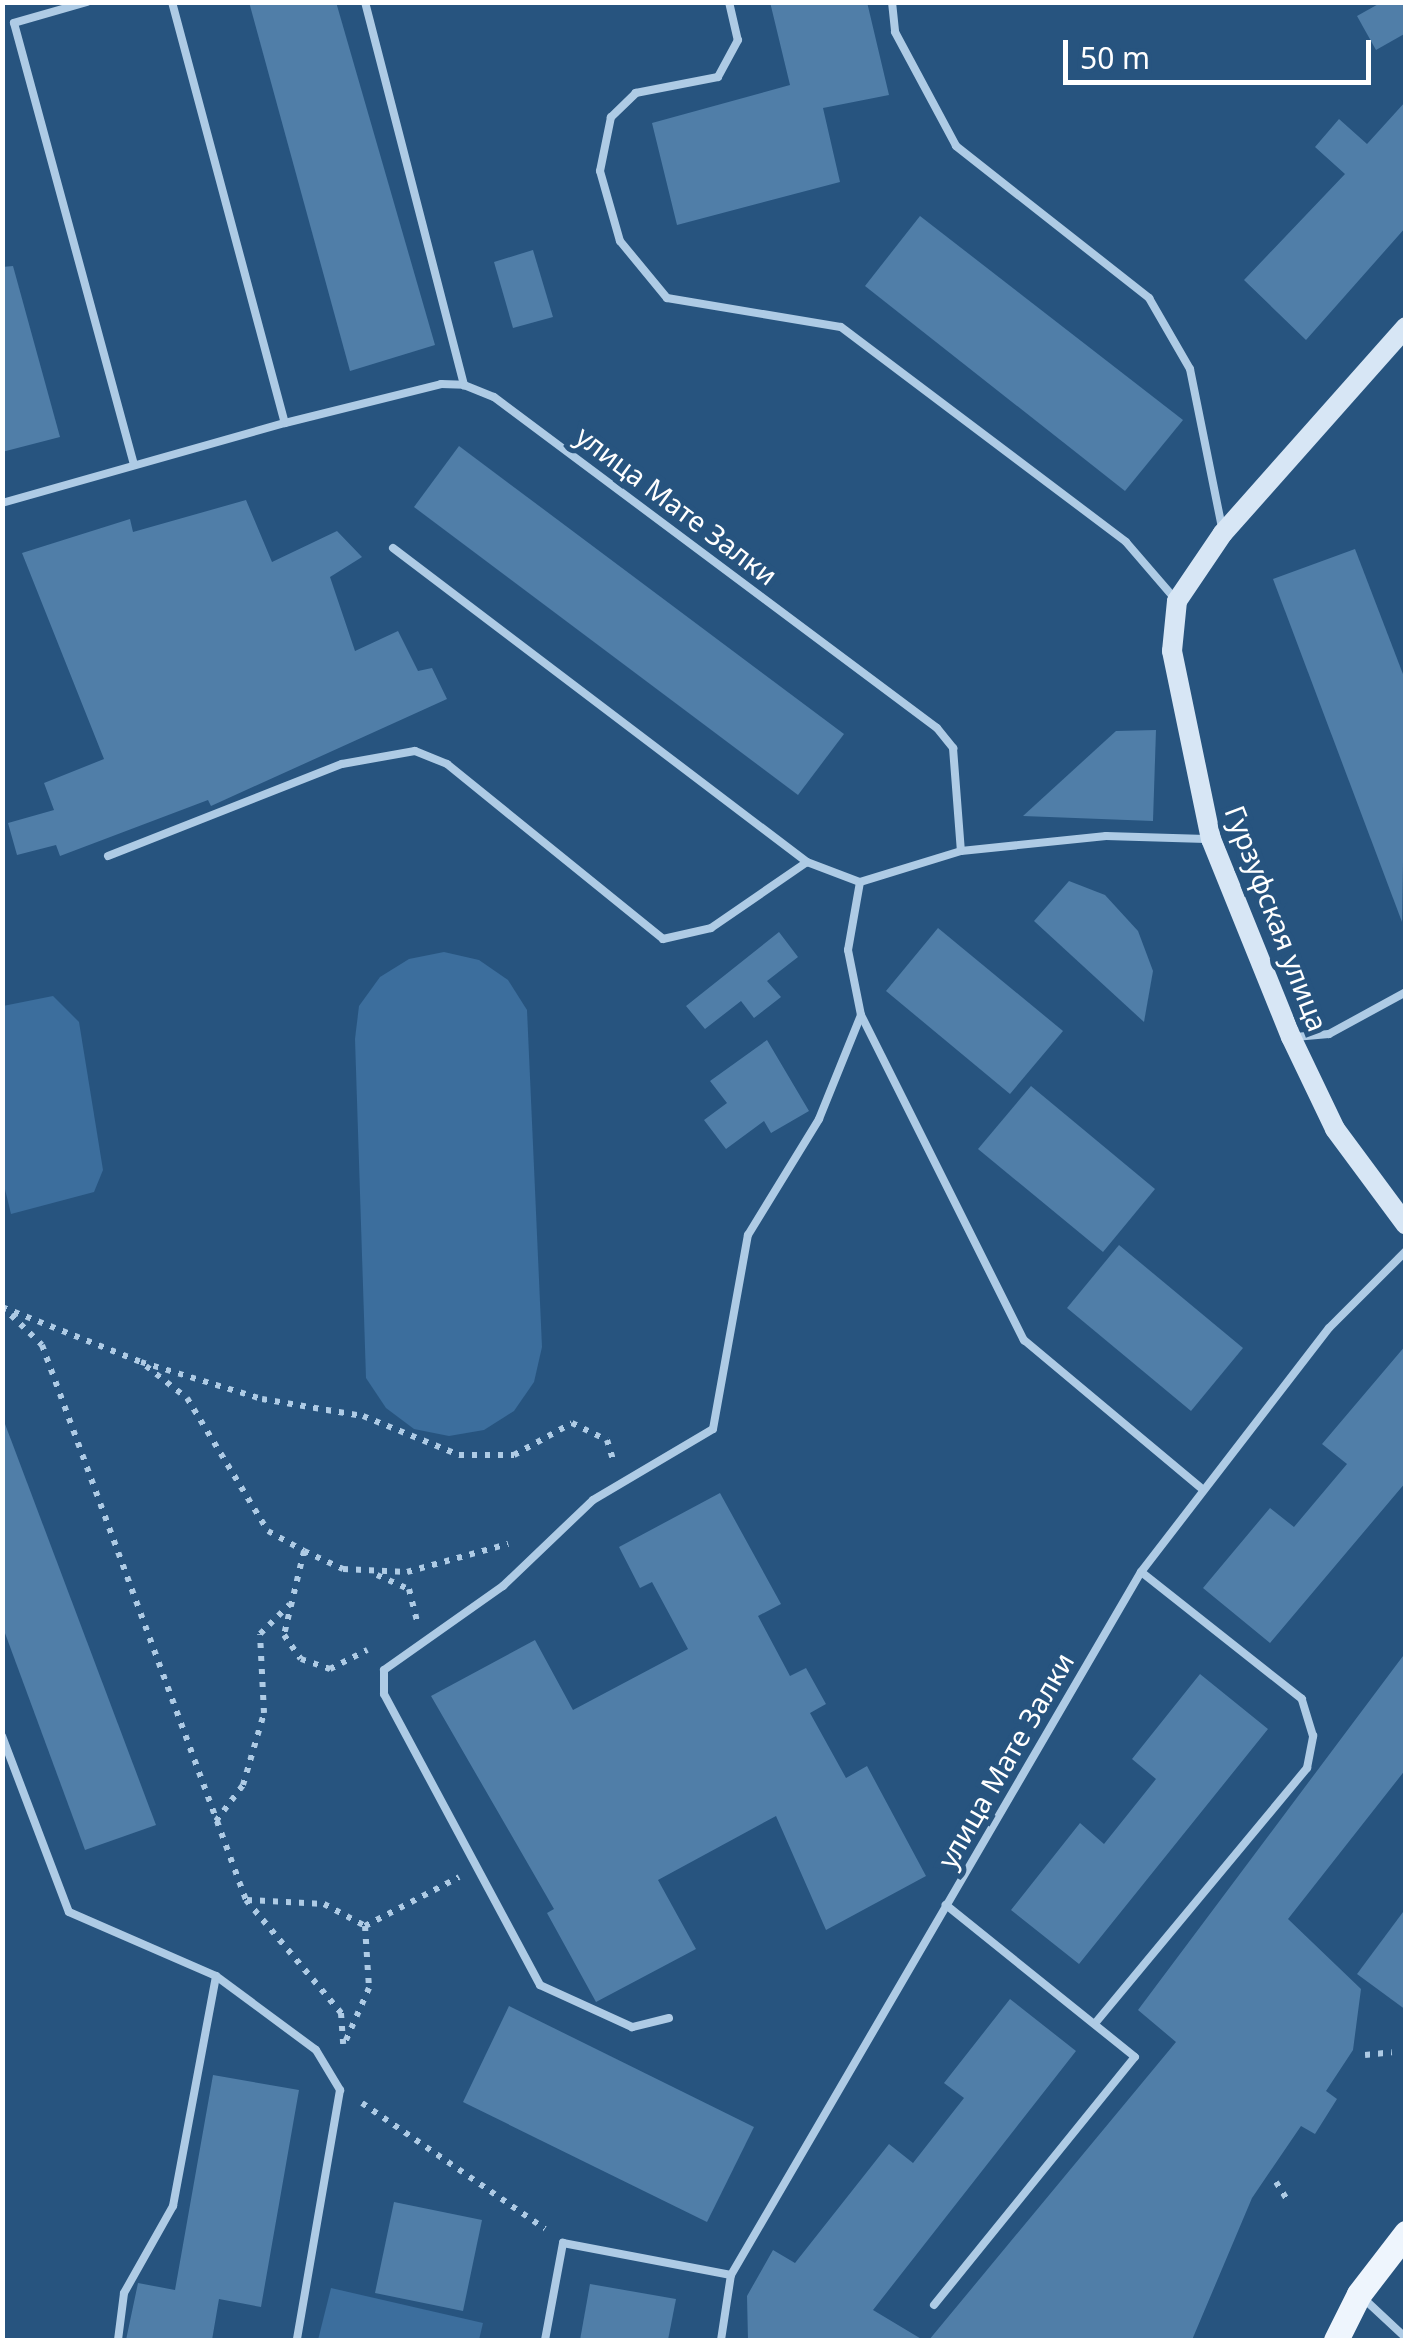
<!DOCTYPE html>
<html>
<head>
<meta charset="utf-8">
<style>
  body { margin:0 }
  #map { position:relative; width:1408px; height:2343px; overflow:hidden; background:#27547f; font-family:"Noto Sans",sans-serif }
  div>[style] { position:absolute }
  .green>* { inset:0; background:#3c6e9d }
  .building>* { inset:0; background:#507ea8 }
  .path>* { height:6px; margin-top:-3px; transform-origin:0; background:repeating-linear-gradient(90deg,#aecbe5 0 5px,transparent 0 13px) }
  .lane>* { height:8px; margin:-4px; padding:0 4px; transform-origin:4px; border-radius:4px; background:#aecbe5 }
  .secondary>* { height:20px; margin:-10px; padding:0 10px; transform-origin:10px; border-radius:10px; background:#d7e6f5 }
  .primary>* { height:25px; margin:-12.5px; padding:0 12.5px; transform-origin:12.5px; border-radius:12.5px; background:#eef5fd }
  span { translate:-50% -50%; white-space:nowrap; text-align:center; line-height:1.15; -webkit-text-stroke:10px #27547f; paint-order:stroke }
  .street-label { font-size:28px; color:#fff }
  .frame { position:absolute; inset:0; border:5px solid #fff; pointer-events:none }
  .scale { position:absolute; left:1063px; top:40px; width:308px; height:45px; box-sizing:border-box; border:5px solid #fff; border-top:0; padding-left:12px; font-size:30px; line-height:35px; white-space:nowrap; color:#fff; -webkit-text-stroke:8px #27547f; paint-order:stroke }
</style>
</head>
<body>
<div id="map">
  <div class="green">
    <i style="clip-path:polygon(444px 952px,479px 960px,508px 980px,527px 1010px,542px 1347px,534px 1382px,514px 1411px,484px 1430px,449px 1436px,414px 1429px,386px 1408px,366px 1378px,355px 1039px,359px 1006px,380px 977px,409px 959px)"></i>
    <i style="clip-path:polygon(53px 996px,79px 1022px,103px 1170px,94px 1192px,11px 1214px,2px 1177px,3px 1006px)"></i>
    <i style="clip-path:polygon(331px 2288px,483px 2323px,479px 2340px,318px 2340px)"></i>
  </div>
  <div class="building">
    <i style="clip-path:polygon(249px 2px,336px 2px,435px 345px,350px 371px)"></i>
    <i style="clip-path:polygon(770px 2px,867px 2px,889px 95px,823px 108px,840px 182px,677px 225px,652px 123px,790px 85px)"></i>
    <i style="clip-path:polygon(1382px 2px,1406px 2px,1406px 33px,1376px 50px,1357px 16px)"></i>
    <i style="clip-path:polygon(1406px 101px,1406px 227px,1306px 340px,1244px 280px,1345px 174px,1315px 147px,1339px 119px,1367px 144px)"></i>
    <i style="clip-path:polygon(920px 216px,1183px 420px,1125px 491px,865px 286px)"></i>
    <i style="clip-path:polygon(533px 250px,553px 317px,513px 328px,494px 262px)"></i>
    <i style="clip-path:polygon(13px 266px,60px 437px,2px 452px,2px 267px)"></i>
    <i style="clip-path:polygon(459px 446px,844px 734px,798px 795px,414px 507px)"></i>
    <i style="clip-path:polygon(246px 500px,272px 562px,337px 531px,362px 557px,330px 577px,355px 651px,398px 631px,418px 671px,432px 668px,447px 699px,211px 806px,208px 800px,60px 856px,56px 845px,17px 855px,8px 823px,54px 810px,44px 783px,104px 759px,22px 553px,130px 519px,133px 532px)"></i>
    <i style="clip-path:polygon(1355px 549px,1406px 682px,1402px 922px,1273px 579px)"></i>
    <i style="clip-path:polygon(1156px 730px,1153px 821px,1023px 816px,1116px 731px)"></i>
    <i style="clip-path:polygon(1069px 881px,1105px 895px,1138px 931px,1153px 971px,1144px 1022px,1034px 921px)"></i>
    <i style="clip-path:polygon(938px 928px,1063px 1031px,1010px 1094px,886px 991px)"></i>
    <i style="clip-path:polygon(779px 932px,798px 957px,767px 981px,781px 997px,754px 1018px,741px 1001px,705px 1029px,686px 1006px)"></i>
    <i style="clip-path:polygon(767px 1040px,809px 1111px,771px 1133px,764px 1121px,726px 1149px,704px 1120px,727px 1103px,710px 1081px)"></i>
    <i style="clip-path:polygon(1031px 1086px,1155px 1189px,1103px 1252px,978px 1149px)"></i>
    <i style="clip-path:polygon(1119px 1245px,1243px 1348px,1191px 1411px,1067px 1308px)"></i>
    <i style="clip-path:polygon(1406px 1345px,1406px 1482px,1270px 1643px,1203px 1588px,1270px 1508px,1294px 1527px,1347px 1464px,1322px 1444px)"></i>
    <i style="clip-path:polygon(2px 1416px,156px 1825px,85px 1850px,2px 1625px)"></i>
    <i style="clip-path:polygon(720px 1493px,781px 1604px,758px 1616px,790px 1676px,806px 1668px,826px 1704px,810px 1713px,846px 1778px,867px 1766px,926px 1876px,826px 1930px,776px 1816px,658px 1880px,696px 1949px,596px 2002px,547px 1913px,554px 1909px,431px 1696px,535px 1640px,573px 1710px,688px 1649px,652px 1582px,640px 1588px,619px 1547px)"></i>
    <i style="clip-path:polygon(1406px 1652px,1406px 1769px,1288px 1919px,1361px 1989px,1353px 2050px,1326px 2091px,1337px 2099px,1315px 2134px,1301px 2126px,1252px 2198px,1192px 2340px,929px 2340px,1176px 2042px,1138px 2010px)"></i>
    <i style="clip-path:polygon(1200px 1674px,1268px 1729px,1079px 1964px,1011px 1910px,1080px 1823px,1104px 1844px,1156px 1779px,1132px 1759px)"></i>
    <i style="clip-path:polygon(1406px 1908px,1406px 2010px,1357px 1974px)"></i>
    <i style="clip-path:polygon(1010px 1999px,1076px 2051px,873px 2310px,923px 2340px,748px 2340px,747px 2296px,773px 2250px,795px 2263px,889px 2144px,913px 2163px,964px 2098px,944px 2083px)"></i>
    <i style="clip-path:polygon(509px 2006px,754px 2127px,707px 2222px,463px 2102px)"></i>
    <i style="clip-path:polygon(213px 2075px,299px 2090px,261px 2307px,219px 2299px,212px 2340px,126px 2340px,138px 2283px,175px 2290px)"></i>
    <i style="clip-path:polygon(394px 2202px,482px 2220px,463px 2311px,375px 2293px)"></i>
    <i style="clip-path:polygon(590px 2284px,676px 2299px,668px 2340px,580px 2340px)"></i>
  </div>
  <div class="path">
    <i style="left:2px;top:1307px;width:149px;rotate:21.6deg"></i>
    <i style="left:141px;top:1362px;width:127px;rotate:17deg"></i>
    <i style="left:262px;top:1399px;width:102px;rotate:9.6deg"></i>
    <i style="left:363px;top:1416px;width:104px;rotate:22.1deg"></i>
    <i style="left:459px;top:1455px;width:55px"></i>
    <i style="left:514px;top:1455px;width:66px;rotate:-28.9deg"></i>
    <i style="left:572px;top:1423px;width:39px;rotate:26deg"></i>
    <i style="left:607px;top:1440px;width:24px;rotate:73deg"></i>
    <i style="left:11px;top:1315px;width:43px;rotate:44.1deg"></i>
    <i style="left:42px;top:1345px;width:591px;rotate:69.82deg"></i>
    <i style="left:246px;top:1900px;width:148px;rotate:49.9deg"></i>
    <i style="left:341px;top:2013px;width:31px;rotate:86deg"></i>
    <i style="left:146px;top:1366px;width:52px;rotate:38deg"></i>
    <i style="left:187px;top:1398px;width:156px;rotate:58.7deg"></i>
    <i style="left:268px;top:1531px;width:41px;rotate:29.1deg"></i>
    <i style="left:304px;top:1551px;width:43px;rotate:24.8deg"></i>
    <i style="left:343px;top:1569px;width:64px;rotate:2.7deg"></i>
    <i style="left:407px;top:1572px;width:105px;rotate:-15.5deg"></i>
    <i style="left:304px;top:1551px;width:86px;rotate:103.4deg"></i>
    <i style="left:284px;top:1635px;width:29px;rotate:55deg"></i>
    <i style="left:301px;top:1659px;width:31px;rotate:19deg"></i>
    <i style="left:330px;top:1669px;width:42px;rotate:-27.2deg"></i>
    <i style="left:377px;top:1575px;width:35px;rotate:24deg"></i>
    <i style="left:409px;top:1589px;width:32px;rotate:76deg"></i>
    <i style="left:216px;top:1821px;width:45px;rotate:-53.1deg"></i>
    <i style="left:243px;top:1785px;width:75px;rotate:-73.7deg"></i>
    <i style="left:264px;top:1713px;width:79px;rotate:-92.9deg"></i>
    <i style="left:260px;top:1634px;width:42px;rotate:-45deg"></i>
    <i style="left:247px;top:1900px;width:77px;rotate:3deg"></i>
    <i style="left:324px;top:1904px;width:47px;rotate:28.2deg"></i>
    <i style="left:365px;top:1926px;width:62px;rotate:86.3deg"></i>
    <i style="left:369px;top:1988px;width:64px;rotate:113.8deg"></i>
    <i style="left:365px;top:1926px;width:106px;rotate:-27.5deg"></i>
    <i style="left:1365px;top:2055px;width:27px;rotate:-6deg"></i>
    <i style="left:362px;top:2103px;width:222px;rotate:34.5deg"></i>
    <i style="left:1276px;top:2182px;width:25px;rotate:58deg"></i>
  </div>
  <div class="lane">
    <i style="left:87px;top:2px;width:76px;rotate:164deg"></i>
    <i style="left:14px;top:23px;width:458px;rotate:74.8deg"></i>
    <i style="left:172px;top:2px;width:436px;rotate:75deg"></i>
    <i style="left:365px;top:2px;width:396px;rotate:75.5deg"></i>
    <i style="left:729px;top:2px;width:39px;rotate:77deg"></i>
    <i style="left:738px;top:40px;width:42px;rotate:118.4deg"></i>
    <i style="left:718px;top:77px;width:84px;rotate:169deg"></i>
    <i style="left:636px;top:93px;width:35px;rotate:136deg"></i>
    <i style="left:611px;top:117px;width:55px;rotate:101.5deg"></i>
    <i style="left:600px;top:171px;width:73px;rotate:74.1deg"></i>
    <i style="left:620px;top:241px;width:74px;rotate:50.5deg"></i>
    <i style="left:667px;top:298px;width:176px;rotate:9.5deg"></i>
    <i style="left:841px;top:327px;width:357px;rotate:37deg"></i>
    <i style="left:1126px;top:542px;width:77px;rotate:49.2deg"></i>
    <i style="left:892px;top:2px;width:30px;rotate:84deg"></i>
    <i style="left:895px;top:32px;width:129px;rotate:61.8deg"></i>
    <i style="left:956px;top:146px;width:246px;rotate:38.2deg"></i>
    <i style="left:1149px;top:298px;width:82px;rotate:60deg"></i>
    <i style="left:1190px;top:369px;width:162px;rotate:78.6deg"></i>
    <i style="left:2px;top:503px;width:294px;rotate:-15.8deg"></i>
    <i style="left:285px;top:423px;width:161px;rotate:-14deg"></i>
    <i style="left:441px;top:384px;width:23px;rotate:2deg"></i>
    <i style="left:464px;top:385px;width:32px;rotate:22deg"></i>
    <i style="left:494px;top:397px;width:553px;rotate:36.77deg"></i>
    <i style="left:937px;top:728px;width:26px;rotate:51deg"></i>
    <i style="left:953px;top:748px;width:103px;rotate:85.6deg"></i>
    <i style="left:961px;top:851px;width:146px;rotate:-5.9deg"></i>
    <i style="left:1106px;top:836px;width:100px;rotate:1.7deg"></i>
    <i style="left:393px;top:548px;width:520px;rotate:37.18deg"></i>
    <i style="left:807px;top:862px;width:57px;rotate:20.7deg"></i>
    <i style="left:961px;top:851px;width:106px;rotate:162.9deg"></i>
    <i style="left:860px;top:882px;width:69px;rotate:100deg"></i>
    <i style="left:848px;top:950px;width:66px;rotate:78.7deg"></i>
    <i style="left:861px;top:1015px;width:364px;rotate:63.4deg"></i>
    <i style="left:1024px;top:1340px;width:229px;rotate:39.9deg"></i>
    <i style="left:108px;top:856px;width:251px;rotate:-21.5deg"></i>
    <i style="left:342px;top:764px;width:74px;rotate:-10.1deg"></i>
    <i style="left:415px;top:751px;width:35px;rotate:22deg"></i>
    <i style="left:447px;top:764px;width:278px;rotate:39deg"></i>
    <i style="left:663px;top:939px;width:49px;rotate:-12.9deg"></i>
    <i style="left:711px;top:928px;width:116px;rotate:-34.5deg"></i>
    <i style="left:1295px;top:1037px;width:34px;rotate:-5deg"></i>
    <i style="left:1329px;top:1034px;width:88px;rotate:-28.6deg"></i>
    <i style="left:2px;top:1736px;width:188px;rotate:69.2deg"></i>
    <i style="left:69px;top:1912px;width:160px;rotate:23.5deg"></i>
    <i style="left:216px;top:1976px;width:124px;rotate:36.5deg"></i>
    <i style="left:316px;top:2050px;width:47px;rotate:59deg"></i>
    <i style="left:340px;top:2090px;width:254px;rotate:99.8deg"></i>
    <i style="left:669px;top:2018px;width:38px;rotate:166deg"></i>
    <i style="left:632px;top:2027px;width:101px;rotate:-155.5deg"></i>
    <i style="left:540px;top:1985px;width:330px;rotate:-118.2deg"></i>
    <i style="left:384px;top:1694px;width:24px;rotate:-90deg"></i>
    <i style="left:384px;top:1670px;width:146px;rotate:-35.2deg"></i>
    <i style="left:503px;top:1586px;width:124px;rotate:-43.7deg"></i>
    <i style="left:593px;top:1500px;width:139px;rotate:-30.6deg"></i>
    <i style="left:713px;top:1429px;width:197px;rotate:-79.8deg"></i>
    <i style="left:748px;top:1235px;width:136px;rotate:-58.5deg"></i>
    <i style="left:819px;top:1119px;width:112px;rotate:-68deg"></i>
    <i style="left:1097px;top:2021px;width:329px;rotate:-50.3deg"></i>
    <i style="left:1307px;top:1768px;width:33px;rotate:-79deg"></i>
    <i style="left:1313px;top:1736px;width:39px;rotate:-107deg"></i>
    <i style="left:1302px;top:1699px;width:205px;rotate:-141.7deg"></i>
    <i style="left:1362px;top:2297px;width:60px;rotate:43deg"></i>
    <i style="left:934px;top:2305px;width:319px;rotate:-51deg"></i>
    <i style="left:1135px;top:2057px;width:243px;rotate:-141.2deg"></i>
    <i style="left:118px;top:2340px;width:47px;rotate:-82.7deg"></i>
    <i style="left:124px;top:2293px;width:100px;rotate:-60.6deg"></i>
    <i style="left:173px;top:2206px;width:234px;rotate:-79.4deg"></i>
    <i style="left:545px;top:2340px;width:99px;rotate:-79.5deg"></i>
    <i style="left:563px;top:2243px;width:171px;rotate:10.8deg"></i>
    <i style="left:721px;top:2340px;width:66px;rotate:-81.3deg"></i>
    <i style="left:731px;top:2275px;width:814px;rotate:-59.75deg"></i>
    <i style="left:1141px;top:1572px;width:308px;rotate:-52.4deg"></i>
    <i style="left:1329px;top:1328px;width:109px;rotate:-45deg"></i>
  </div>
  <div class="secondary">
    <i style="left:1406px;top:327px;width:276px;rotate:131.6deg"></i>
    <i style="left:1223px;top:533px;width:82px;rotate:124.1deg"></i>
    <i style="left:1177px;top:601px;width:50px;rotate:95.7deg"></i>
    <i style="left:1172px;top:651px;width:192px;rotate:78.3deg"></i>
    <i style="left:1211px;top:839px;width:214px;rotate:68deg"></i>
    <i style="left:1291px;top:1037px;width:102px;rotate:64.4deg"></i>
    <i style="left:1335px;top:1129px;width:119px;rotate:53.5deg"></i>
  </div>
  <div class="primary">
    <i style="left:1336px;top:2340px;width:51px;rotate:-63.4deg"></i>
    <i style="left:1359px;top:2294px;width:77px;rotate:-52.4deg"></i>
  </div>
  <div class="street-label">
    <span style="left:677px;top:505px;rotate:37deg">улица Мате Залки</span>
    <span style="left:1277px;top:918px;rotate:69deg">Гурзуфская улица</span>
    <span style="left:1005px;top:1760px;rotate:-60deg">улица Мате Залки</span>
  </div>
  <div class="frame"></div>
  <div class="scale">50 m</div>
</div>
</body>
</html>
